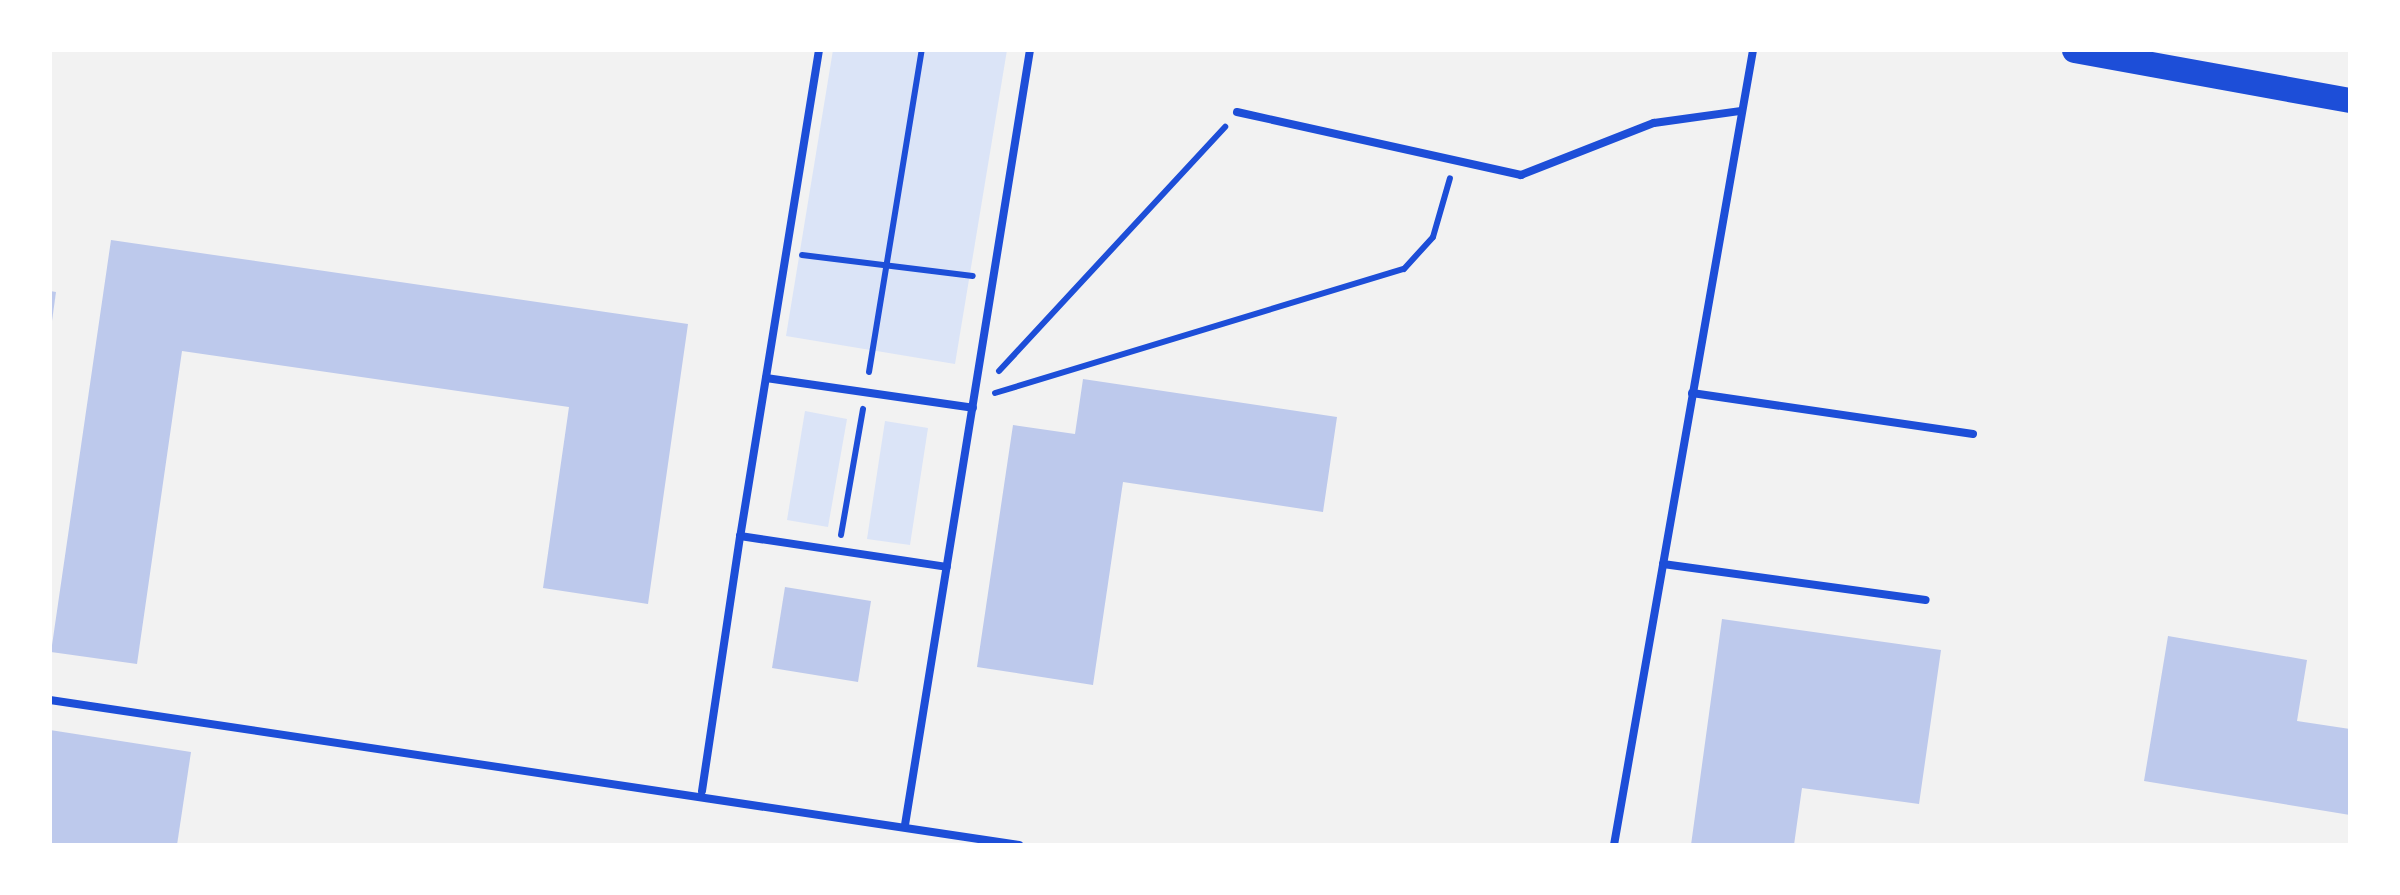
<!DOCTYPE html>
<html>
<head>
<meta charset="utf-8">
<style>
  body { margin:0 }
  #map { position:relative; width:2400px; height:895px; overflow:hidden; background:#f2f2f2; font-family:"Times New Roman",serif }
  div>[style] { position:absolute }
  .green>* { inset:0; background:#dbe4f7 }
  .building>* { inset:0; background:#bdc9ec }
  .path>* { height:6px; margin:-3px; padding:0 3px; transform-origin:3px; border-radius:3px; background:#1d4ed8 }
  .service>* { height:8px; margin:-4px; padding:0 4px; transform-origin:4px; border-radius:4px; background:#1d4ed8 }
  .primary>* { height:25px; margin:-12.5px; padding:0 12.5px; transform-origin:12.5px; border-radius:12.5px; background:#1d4ed8 }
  span { translate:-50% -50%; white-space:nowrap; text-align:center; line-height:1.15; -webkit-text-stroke:10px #fff; paint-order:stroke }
  .frame { position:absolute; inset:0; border:52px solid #fff; pointer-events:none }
</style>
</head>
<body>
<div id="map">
  <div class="green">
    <i style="clip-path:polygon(833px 50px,1007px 50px,955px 364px,786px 336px)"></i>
    <i style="clip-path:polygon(805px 411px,847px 419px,828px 527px,787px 520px)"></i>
    <i style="clip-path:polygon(885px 421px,928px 428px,910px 545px,867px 539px)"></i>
  </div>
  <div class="building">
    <i style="clip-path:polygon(111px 240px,688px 324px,648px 604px,543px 588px,569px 407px,182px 351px,137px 664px,51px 652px)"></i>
    <i style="clip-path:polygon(50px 291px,56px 292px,52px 321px,50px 321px)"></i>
    <i style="clip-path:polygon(1083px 379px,1337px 417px,1323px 512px,1123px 482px,1093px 685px,977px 667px,1013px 425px,1075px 434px)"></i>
    <i style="clip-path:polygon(785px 587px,871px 601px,858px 682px,772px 668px)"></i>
    <i style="clip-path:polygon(1722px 619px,1941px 650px,1919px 804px,1802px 788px,1794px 845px,1691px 845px)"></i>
    <i style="clip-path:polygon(2168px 636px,2307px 660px,2297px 721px,2350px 729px,2350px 815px,2144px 781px)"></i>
    <i style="clip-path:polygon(50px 730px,191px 752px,177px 845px,50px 845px)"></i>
  </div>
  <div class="path">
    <i style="left:802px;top:255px;width:172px;rotate:7deg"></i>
    <i style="left:999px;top:371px;width:333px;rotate:-47.2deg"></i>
    <i style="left:869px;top:372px;width:326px;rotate:-80.7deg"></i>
    <i style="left:995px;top:393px;width:427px;rotate:-16.9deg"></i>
    <i style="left:1404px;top:269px;width:43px;rotate:-47.8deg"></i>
    <i style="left:1433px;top:237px;width:61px;rotate:-73.9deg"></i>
    <i style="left:841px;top:535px;width:128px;rotate:-80.1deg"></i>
  </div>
  <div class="service">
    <i style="left:819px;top:50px;width:492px;rotate:99.2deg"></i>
    <i style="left:740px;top:536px;width:209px;rotate:8.5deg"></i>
    <i style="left:1237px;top:112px;width:291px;rotate:12.5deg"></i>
    <i style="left:1521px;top:175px;width:143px;rotate:-21.4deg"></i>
    <i style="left:1654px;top:123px;width:88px;rotate:-7.9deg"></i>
    <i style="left:766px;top:378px;width:209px;rotate:8.2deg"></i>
    <i style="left:1692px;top:393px;width:284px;rotate:8.3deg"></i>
    <i style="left:1663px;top:564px;width:265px;rotate:7.8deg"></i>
    <i style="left:50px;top:700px;width:980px;rotate:8.51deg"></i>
    <i style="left:702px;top:791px;width:258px;rotate:-81.5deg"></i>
    <i style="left:905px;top:825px;width:785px;rotate:-80.84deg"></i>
    <i style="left:1614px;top:845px;width:807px;rotate:-80.08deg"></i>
  </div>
  <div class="primary">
    <i style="left:2074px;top:50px;width:280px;rotate:10.3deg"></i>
  </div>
  <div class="frame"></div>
</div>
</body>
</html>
